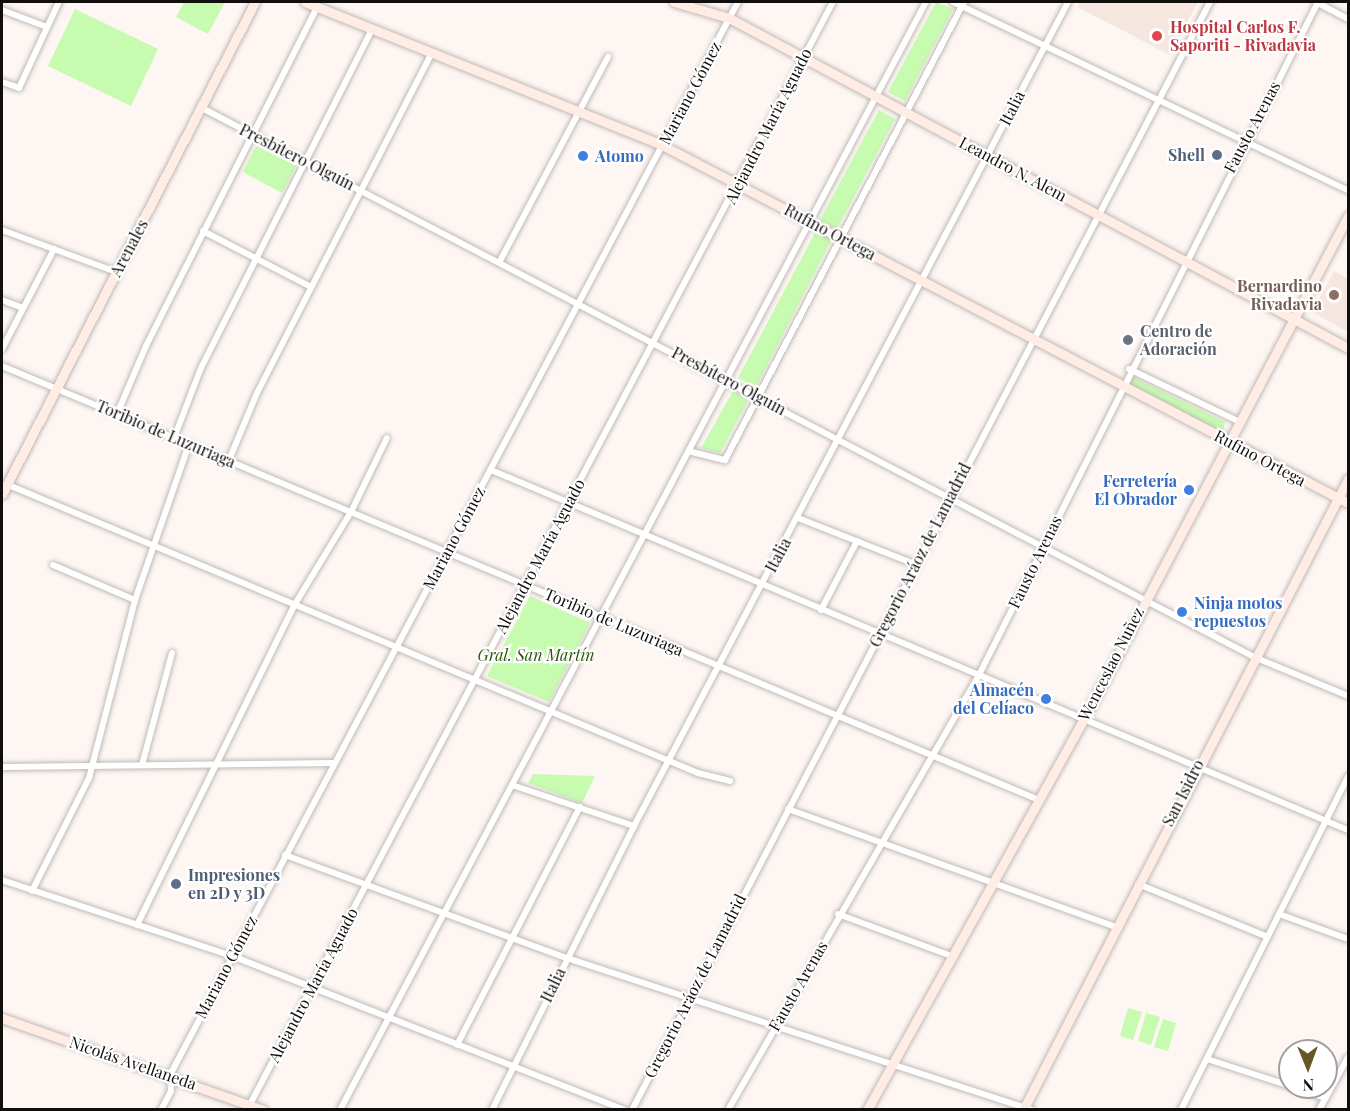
<!DOCTYPE html>
<html>
<head>
<meta charset="utf-8">
<style>
  body { margin:0 }
  #map { position:relative; width:1350px; height:1111px; overflow:hidden; background:#fdf6f3; font-family:"Playfair Display",serif }
  div>[style] { position:absolute }
  .built>* { inset:0; background:#f5e7e0 }
  .green>* { inset:0; background:#c6fbb0 }
  .roads { filter:drop-shadow(0 0 2px #c1bab7) drop-shadow(0 0 2px #c1bab7) }
  .street>* { height:6px; margin:-3px; padding:0 3px; transform-origin:3px; border-radius:3px; background:#fff }
  .secondary>* { height:9px; margin:-4.5px; padding:0 4.5px; transform-origin:4.5px; border-radius:4.5px; background:#ffece4 }
  .dots>* { width:16px; height:16px; translate:-50% -50%; box-sizing:border-box; border:3px solid #fff; border-radius:50% }
  span { translate:-50% -50%; white-space:nowrap; text-align:center; line-height:1.15; -webkit-text-stroke:4.5px #fff; paint-order:stroke }
  .health-label { font-size:16px; color:#be3a42; font-weight:700 }
  .left { translate:0 -50%; text-align:left }
  .street-label { font-size:16px; color:#110f0e }
  .service-label { font-size:16px; color:#4e5e75; font-weight:700 }
  .right { translate:-100% -50%; text-align:right }
  .shop-label { font-size:16px; color:#366cbe; font-weight:700 }
  .education-label { font-size:16px; color:#785e54; font-weight:700 }
  .worship-label { font-size:16px; color:#5b616d; font-weight:700 }
  .park-label { font-size:16px; color:#255505; font-style:italic }
  .frame { position:absolute; inset:0; border:3px solid #110f0e; pointer-events:none }
  .north { position:absolute; left:1278px; top:1039px; width:60px; height:60px; box-sizing:border-box; background:#fff; border:2px solid #a09f9f; border-radius:50%; rotate:179deg; font-size:16px; font-weight:700; line-height:24px; text-align:center; color:#110f0e }
  .north::after { content:''; display:block; margin:auto; width:21px; height:27px; background:#685624; clip-path:polygon(50% 0,100% 100%,50% 72%,0 100%) }
</style>
</head>
<body>
<div id="map">
  <div class="built">
    <i style="clip-path:polygon(1080px 2px,1198px 2px,1170px 55px,1077px 7px)"></i>
    <i style="clip-path:polygon(1334px 271px,1348px 279px,1348px 332px,1312px 312px)"></i>
  </div>
  <div class="green">
    <i style="clip-path:polygon(184px 2px,225px 2px,208px 34px,176px 17px)"></i>
    <i style="clip-path:polygon(936px 2px,953px 9px,905px 101px,888px 92px)"></i>
    <i style="clip-path:polygon(75px 9px,158px 49px,131px 106px,48px 66px)"></i>
    <i style="clip-path:polygon(879px 110px,895px 119px,837px 229px,820px 220px)"></i>
    <i style="clip-path:polygon(256px 146px,296px 166px,282px 193px,243px 172px)"></i>
    <i style="clip-path:polygon(816px 231px,832px 239px,756px 387px,738px 378px)"></i>
    <i style="clip-path:polygon(1133px 377px,1225px 422px,1222px 437px,1129px 387px)"></i>
    <i style="clip-path:polygon(733px 391px,749px 399px,720px 453px,701px 448px)"></i>
    <i style="clip-path:polygon(530px 596px,590px 623px,549px 702px,487px 676px)"></i>
    <i style="clip-path:polygon(533px 774px,595px 776px,582px 803px,528px 783px)"></i>
    <i style="clip-path:polygon(1128px 1008px,1142px 1012px,1133px 1040px,1120px 1036px)"></i>
    <i style="clip-path:polygon(1146px 1013px,1160px 1017px,1151px 1045px,1138px 1041px)"></i>
    <i style="clip-path:polygon(1163px 1019px,1176px 1023px,1168px 1051px,1154px 1047px)"></i>
  </div>
  <div class="roads">
    <div class="street">
      <i style="left:953px;top:2px;width:437px;rotate:25.5deg"></i>
      <i style="left:1316px;top:2px;width:36px;rotate:28deg"></i>
      <i style="left:2px;top:10px;width:48px;rotate:20.7deg"></i>
      <i style="left:2px;top:82px;width:18px;rotate:19deg"></i>
      <i style="left:19px;top:88px;width:95px;rotate:-65.1deg"></i>
      <i style="left:202px;top:108px;width:1187px;rotate:27.56deg"></i>
      <i style="left:1254px;top:657px;width:102px;rotate:22.5deg"></i>
      <i style="left:2px;top:230px;width:121px;rotate:20.2deg"></i>
      <i style="left:203px;top:231px;width:122px;rotate:27.4deg"></i>
      <i style="left:500px;top:261px;width:231px;rotate:-62.1deg"></i>
      <i style="left:2px;top:300px;width:22px;rotate:21deg"></i>
      <i style="left:2px;top:349px;width:113px;rotate:-62.5deg"></i>
      <i style="left:2px;top:366px;width:1124px;rotate:22.71deg"></i>
      <i style="left:1129px;top:369px;width:121px;rotate:25.5deg"></i>
      <i style="left:117px;top:414px;width:74px;rotate:-66.9deg"></i>
      <i style="left:146px;top:346px;width:381px;rotate:-63.2deg"></i>
      <i style="left:174px;top:438px;width:75px;rotate:-68.9deg"></i>
      <i style="left:201px;top:368px;width:381px;rotate:-63.2deg"></i>
      <i style="left:692px;top:452px;width:34px;rotate:14deg"></i>
      <i style="left:725px;top:460px;width:517px;rotate:-62.44deg"></i>
      <i style="left:229px;top:460px;width:73px;rotate:-67.3deg"></i>
      <i style="left:257px;top:393px;width:383px;rotate:-62.8deg"></i>
      <i style="left:491px;top:470px;width:930px;rotate:22.79deg"></i>
      <i style="left:6px;top:484px;width:750px;rotate:22.67deg"></i>
      <i style="left:698px;top:773px;width:33px;rotate:14deg"></i>
      <i style="left:798px;top:518px;width:126px;rotate:21.5deg"></i>
      <i style="left:53px;top:565px;width:89px;rotate:23.1deg"></i>
      <i style="left:821px;top:610px;width:78px;rotate:-62.4deg"></i>
      <i style="left:142px;top:765px;width:116px;rotate:-75deg"></i>
      <i style="left:2px;top:767px;width:332px;rotate:-0.7deg"></i>
      <i style="left:512px;top:785px;width:129px;rotate:18.6deg"></i>
      <i style="left:788px;top:809px;width:348px;rotate:19.8deg"></i>
      <i style="left:285px;top:855px;width:300px;rotate:20.1deg"></i>
      <i style="left:567px;top:958px;width:489px;rotate:18.1deg"></i>
      <i style="left:2px;top:880px;width:242px;rotate:18.3deg"></i>
      <i style="left:232px;top:956px;width:421px;rotate:21.4deg"></i>
      <i style="left:1138px;top:884px;width:140px;rotate:22.2deg"></i>
      <i style="left:32px;top:891px;width:127px;rotate:-63.2deg"></i>
      <i style="left:89px;top:778px;width:184px;rotate:-75.5deg"></i>
      <i style="left:135px;top:600px;width:165px;rotate:-70.9deg"></i>
      <i style="left:838px;top:914px;width:118px;rotate:20.3deg"></i>
      <i style="left:1279px;top:914px;width:73px;rotate:19.9deg"></i>
      <i style="left:137px;top:925px;width:358px;rotate:-63.8deg"></i>
      <i style="left:295px;top:604px;width:108px;rotate:-58.7deg"></i>
      <i style="left:351px;top:512px;width:82px;rotate:-64.1deg"></i>
      <i style="left:457px;top:1045px;width:268px;rotate:-62.7deg"></i>
      <i style="left:1207px;top:1059px;width:87px;rotate:18deg"></i>
      <i style="left:1292px;top:1087px;width:35px;rotate:18deg"></i>
      <i style="left:161px;top:1110px;width:21px;rotate:-62deg"></i>
      <i style="left:171px;top:1091px;width:16px;rotate:-94deg"></i>
      <i style="left:170px;top:1075px;width:1214px;rotate:-62.11deg"></i>
      <i style="left:247px;top:1110px;width:1253px;rotate:-62.13deg"></i>
      <i style="left:340px;top:1110px;width:1253px;rotate:-62.13deg"></i>
      <i style="left:492px;top:1110px;width:318px;rotate:-63.4deg"></i>
      <i style="left:634px;top:826px;width:931px;rotate:-62.22deg"></i>
      <i style="left:632px;top:1110px;width:1250px;rotate:-62.45deg"></i>
      <i style="left:728px;top:1110px;width:502px;rotate:-60.01deg"></i>
      <i style="left:979px;top:675px;width:754px;rotate:-63.26deg"></i>
      <i style="left:1181px;top:1110px;width:373px;rotate:-63.4deg"></i>
      <i style="left:1319px;top:1110px;width:60px;rotate:-61.3deg"></i>
    </div>
    <div class="secondary">
      <i style="left:305px;top:2px;width:385px;rotate:21.8deg"></i>
      <i style="left:662px;top:145px;width:774px;rotate:27.56deg"></i>
      <i style="left:674px;top:2px;width:57px;rotate:16.2deg"></i>
      <i style="left:729px;top:18px;width:701px;rotate:28.06deg"></i>
      <i style="left:2px;top:494px;width:553px;rotate:-62.79deg"></i>
      <i style="left:2px;top:1018px;width:277px;rotate:19.4deg"></i>
      <i style="left:867px;top:1110px;width:447px;rotate:-61deg"></i>
      <i style="left:1084px;top:719px;width:568px;rotate:-62.31deg"></i>
      <i style="left:1023px;top:1110px;width:710px;rotate:-62.75deg"></i>
    </div>
  </div>
  <div class="dots">
    <i style="left:1157px;top:36px;background:#e0444e"></i>
    <i style="left:1217px;top:155px;background:#5c6f8a"></i>
    <i style="left:583px;top:156px;background:#3f7fe0"></i>
    <i style="left:1334px;top:295px;background:#8d6e63"></i>
    <i style="left:1128px;top:340px;background:#6b7280"></i>
    <i style="left:1189px;top:490px;background:#3f7fe0"></i>
    <i style="left:1182px;top:612px;background:#3f7fe0"></i>
    <i style="left:1046px;top:699px;background:#3f7fe0"></i>
    <i style="left:176px;top:884px;background:#5c6f8a"></i>
  </div>
  <div class="health-label">
    <span class="left" style="left:1170px;top:36px">Hospital Carlos F.<br>Saporiti - Rivadavia</span>
  </div>
  <div class="street-label">
    <span style="left:690px;top:93px;rotate:-62deg">Mariano Gómez</span>
    <span style="left:1012px;top:108px;rotate:-63deg">Italia</span>
    <span style="left:768px;top:126px;rotate:-63deg">Alejandro María Aguado</span>
    <span style="left:1252px;top:127px;rotate:-62deg">Fausto Arenas</span>
    <span style="left:297px;top:157px;rotate:27deg">Presbítero Olguín</span>
    <span style="left:1013px;top:169px;rotate:28deg">Leandro N. Alem</span>
    <span style="left:830px;top:232px;rotate:28deg">Rufino Ortega</span>
    <span style="left:129px;top:248px;rotate:-62deg">Arenales</span>
    <span style="left:729px;top:381px;rotate:28deg">Presbítero Olguín</span>
    <span style="left:166px;top:434px;rotate:23deg">Toribio de Luzuriaga</span>
    <span style="left:1260px;top:458px;rotate:28deg">Rufino Ortega</span>
    <span style="left:454px;top:538px;rotate:-62deg">Mariano Gómez</span>
    <span style="left:778px;top:555px;rotate:-62deg">Italia</span>
    <span style="left:920px;top:555px;rotate:-63deg">Gregorio Aráoz de Lamadrid</span>
    <span style="left:540px;top:556px;rotate:-62deg">Alejandro María Aguado</span>
    <span style="left:1035px;top:562px;rotate:-64deg">Fausto Arenas</span>
    <span style="left:614px;top:622px;rotate:23deg">Toribio de Luzuriaga</span>
    <span style="left:1111px;top:664px;rotate:-63deg">Wenceslao Nuñez</span>
    <span style="left:1183px;top:793px;rotate:-63deg">San Isidro</span>
    <span style="left:226px;top:967px;rotate:-62deg">Mariano Gómez</span>
    <span style="left:313px;top:985px;rotate:-62deg">Alejandro María Aguado</span>
    <span style="left:553px;top:985px;rotate:-64deg">Italia</span>
    <span style="left:695px;top:986px;rotate:-63deg">Gregorio Aráoz de Lamadrid</span>
    <span style="left:798px;top:986px;rotate:-60deg">Fausto Arenas</span>
    <span style="left:133px;top:1063px;rotate:19deg">Nicolás Avellaneda</span>
  </div>
  <div class="service-label">
    <span class="right" style="left:1205px;top:155px">Shell</span>
    <span class="left" style="left:188px;top:884px">Impresiones<br>en 2D y 3D</span>
  </div>
  <div class="shop-label">
    <span class="left" style="left:595px;top:156px">Atomo</span>
    <span class="right" style="left:1177px;top:490px">Ferretería<br>El Obrador</span>
    <span class="left" style="left:1194px;top:612px">Ninja motos<br>repuestos</span>
    <span class="right" style="left:1034px;top:699px">Almacén<br>del Celíaco</span>
  </div>
  <div class="education-label">
    <span class="right" style="left:1322px;top:295px">Bernardino<br>Rivadavia</span>
  </div>
  <div class="worship-label">
    <span class="left" style="left:1140px;top:340px">Centro de<br>Adoración</span>
  </div>
  <div class="park-label">
    <span style="left:536px;top:655px">Gral. San Martín</span>
  </div>
  <div class="frame"></div>
  <div class="north">N</div>
</div>
</body>
</html>
